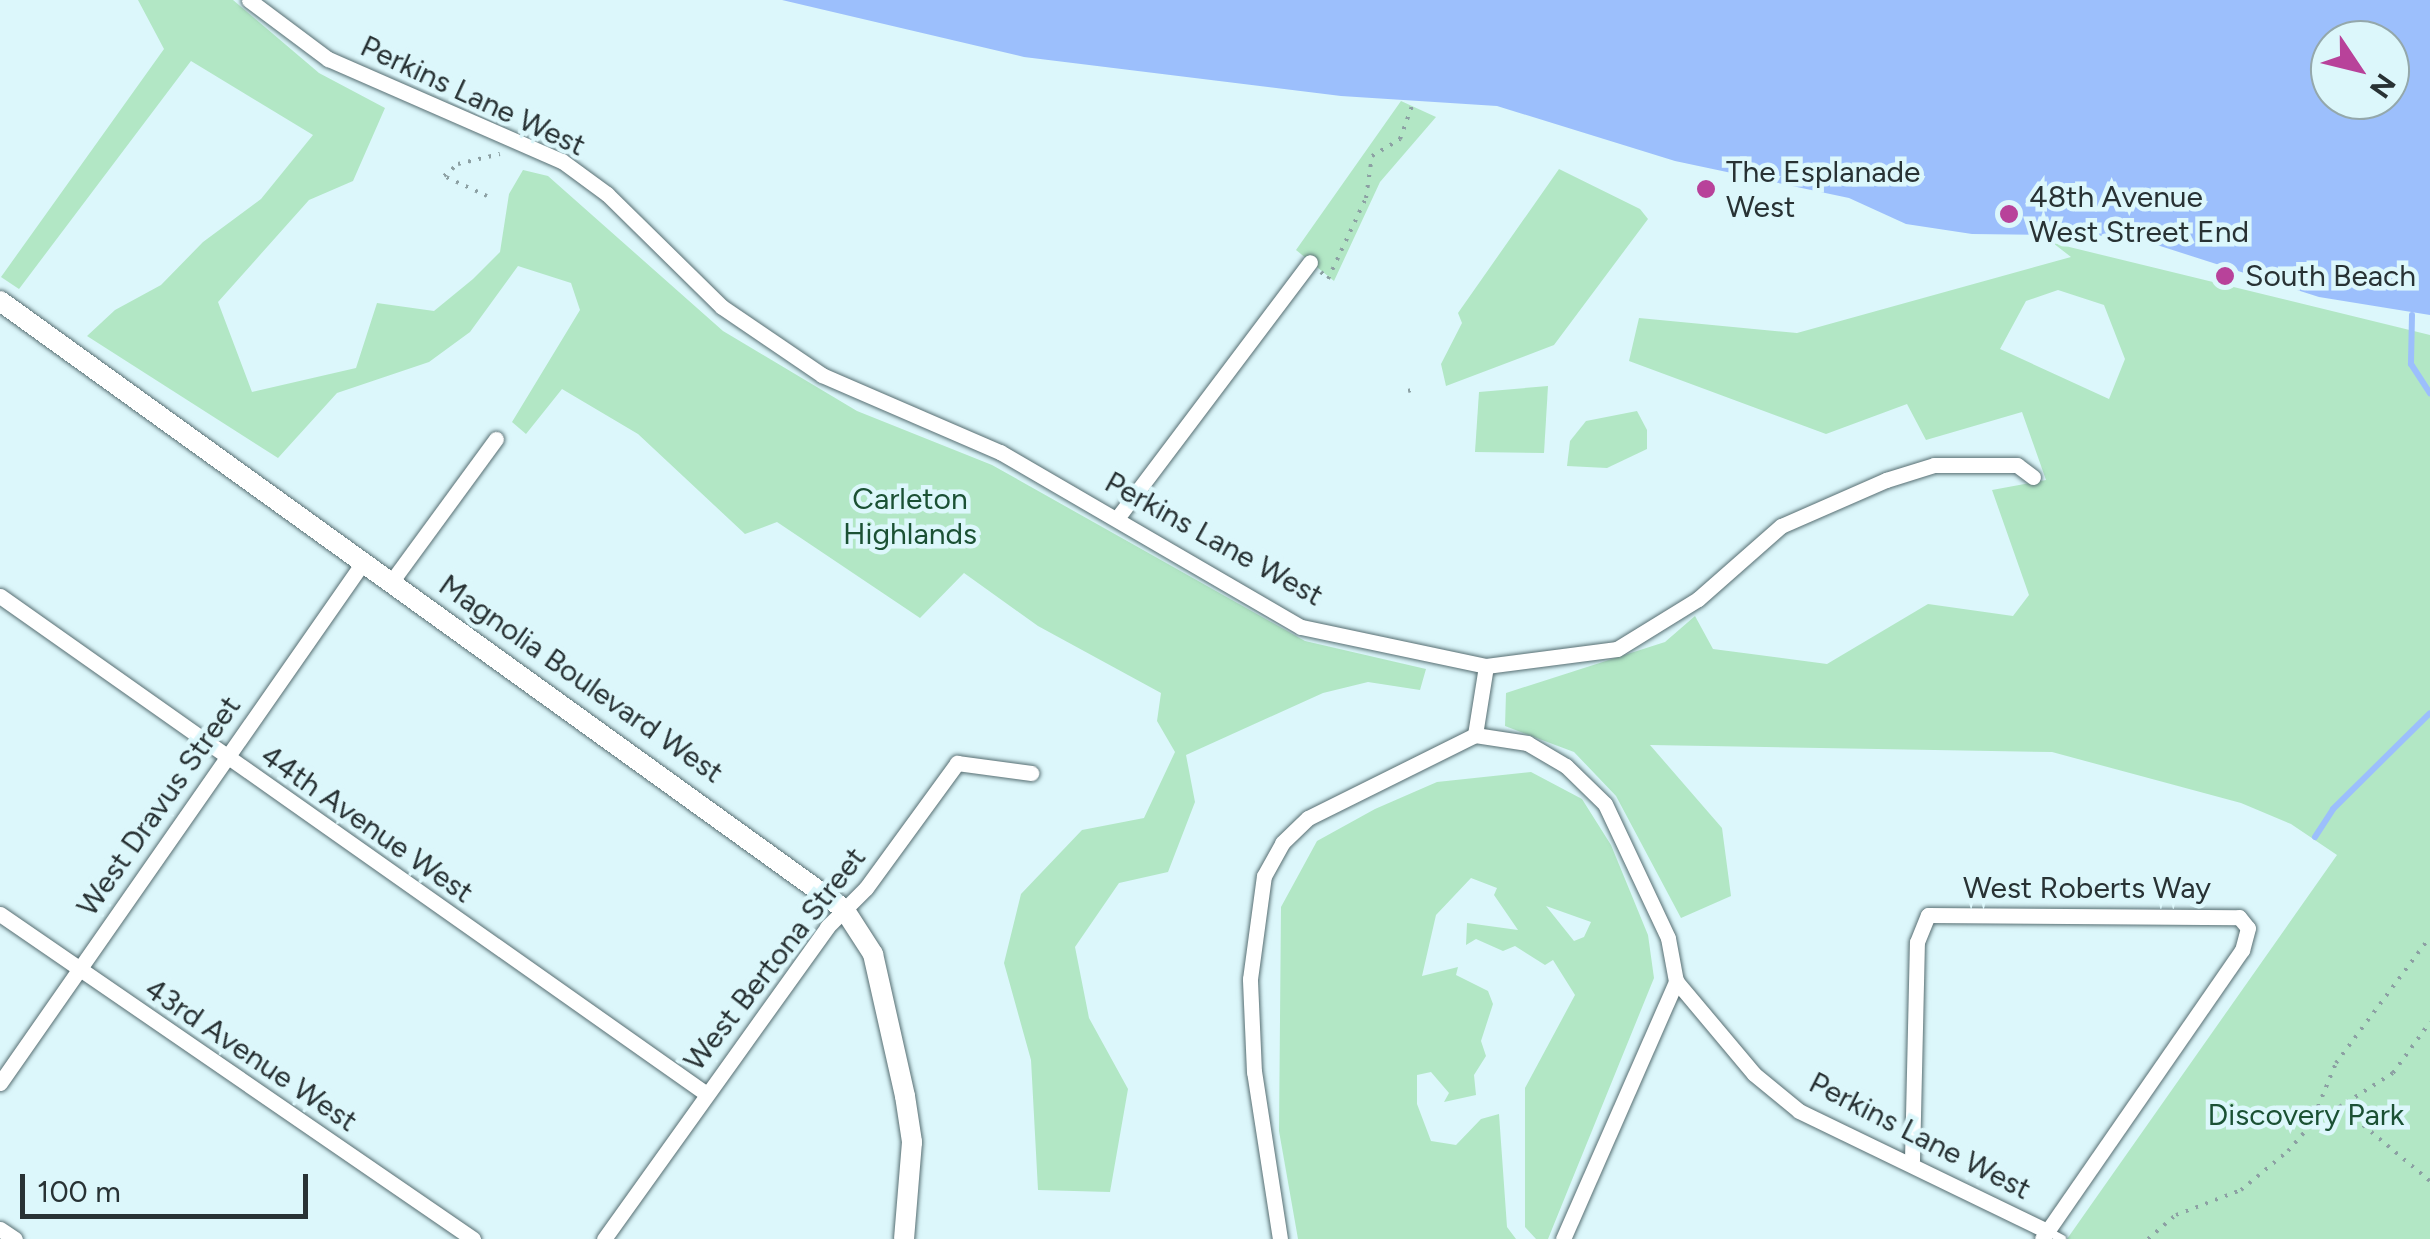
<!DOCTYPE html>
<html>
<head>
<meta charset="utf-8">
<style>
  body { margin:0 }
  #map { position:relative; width:2430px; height:1239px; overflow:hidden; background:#dcf7fb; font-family:Figtree,sans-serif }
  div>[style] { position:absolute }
  .green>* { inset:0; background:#b2e7c5 }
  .water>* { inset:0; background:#9cbffc }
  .stream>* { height:6px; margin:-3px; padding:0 3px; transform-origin:3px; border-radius:3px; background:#9cbffc }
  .path>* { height:4px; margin-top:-2px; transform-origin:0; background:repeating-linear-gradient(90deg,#8ca0a3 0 2.5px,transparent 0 10.5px) }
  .roads { filter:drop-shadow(0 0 2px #576e72) drop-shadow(0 0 2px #576e72) }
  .service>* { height:8px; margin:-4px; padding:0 4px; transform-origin:4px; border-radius:4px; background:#fff }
  .minor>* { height:15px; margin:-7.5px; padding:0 7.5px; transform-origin:7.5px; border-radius:7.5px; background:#fff }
  .tertiary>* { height:20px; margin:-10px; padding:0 10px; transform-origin:10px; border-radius:10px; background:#fff }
  .dots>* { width:28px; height:28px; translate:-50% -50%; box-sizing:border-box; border:5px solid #dcf7fb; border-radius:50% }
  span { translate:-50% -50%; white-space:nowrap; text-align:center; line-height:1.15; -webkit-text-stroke:9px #dcf7fb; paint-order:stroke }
  .street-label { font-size:30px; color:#283234 }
  .poi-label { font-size:30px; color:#283234 }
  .left { translate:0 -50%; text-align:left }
  .park-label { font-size:30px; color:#1b5134 }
  .north { position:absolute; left:2310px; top:20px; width:100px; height:100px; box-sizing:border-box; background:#dcf7fb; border:2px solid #94a8ab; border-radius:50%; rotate:125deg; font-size:28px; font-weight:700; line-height:40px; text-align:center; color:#283234 }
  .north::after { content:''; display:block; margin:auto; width:35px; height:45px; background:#b8429a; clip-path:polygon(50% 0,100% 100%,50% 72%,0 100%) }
  .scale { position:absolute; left:20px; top:1174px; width:288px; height:45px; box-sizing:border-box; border:5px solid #283234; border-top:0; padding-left:12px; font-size:30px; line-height:35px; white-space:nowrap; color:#283234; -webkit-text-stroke:8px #dcf7fb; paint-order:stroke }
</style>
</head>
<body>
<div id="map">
  <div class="green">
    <i style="clip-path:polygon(138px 0,233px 0,319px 73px,385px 108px,353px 181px,309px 200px,218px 302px,252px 392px,356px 368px,377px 303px,434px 311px,473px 279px,500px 252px,509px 194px,523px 170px,548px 176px,723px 331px,857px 411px,992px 465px,1305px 641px,1426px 669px,1420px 690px,1368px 682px,1323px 693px,1186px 755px,1195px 802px,1168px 872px,1119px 883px,1075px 947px,1089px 1018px,1128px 1089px,1110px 1192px,1038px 1190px,1031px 1060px,1004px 963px,1021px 894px,1082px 830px,1144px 818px,1175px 752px,1157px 721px,1161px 693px,1038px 626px,964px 573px,920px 618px,777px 522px,745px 534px,638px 434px,562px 389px,526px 434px,512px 422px,580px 310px,571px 283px,518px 266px,470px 332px,429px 362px,337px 393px,278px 458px,87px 336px,115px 310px,161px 285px,203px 242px,261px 199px,313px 135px,191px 61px,19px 289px,1px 277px,164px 49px)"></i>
    <i style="clip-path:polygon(1401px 101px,1436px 117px,1380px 182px,1334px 281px,1296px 250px)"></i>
    <i style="clip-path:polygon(1559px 169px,1640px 209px,1648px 219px,1554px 345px,1446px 386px,1441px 364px,1462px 323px,1458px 313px)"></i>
    <i style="clip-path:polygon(evenodd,2053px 243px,2430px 335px,2430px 1239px,2067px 1239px,2337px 855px,2291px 824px,2241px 803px,2052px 752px,1650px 745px,1722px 828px,1731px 896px,1681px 918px,1616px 796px,1574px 752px,1505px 726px,1506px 693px,1665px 642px,1695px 616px,1713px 649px,1827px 664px,1928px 604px,2013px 616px,2029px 595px,1992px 490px,2046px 480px,2022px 412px,1926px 440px,1907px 404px,1826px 434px,1629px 361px,1639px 318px,1797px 333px,2071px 257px,2053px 243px,2058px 290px,2104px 305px,2125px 359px,2109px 399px,2000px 349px,2026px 301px,2058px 290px)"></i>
    <i style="clip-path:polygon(1548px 386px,1544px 453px,1475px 452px,1479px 392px)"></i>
    <i style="clip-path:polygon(1637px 411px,1647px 430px,1647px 449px,1607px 468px,1567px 466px,1570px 441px,1586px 421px)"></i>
    <i style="clip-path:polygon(evenodd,1531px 772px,1582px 799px,1611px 845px,1648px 935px,1654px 978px,1548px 1239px,1536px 1239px,1525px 1227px,1525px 1088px,1575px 995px,1553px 960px,1545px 965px,1515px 946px,1503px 951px,1476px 939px,1466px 945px,1467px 923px,1518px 930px,1494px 895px,1497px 888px,1471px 878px,1436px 915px,1422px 976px,1458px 967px,1456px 975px,1488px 991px,1493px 1004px,1481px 1041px,1486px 1056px,1474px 1075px,1476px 1095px,1444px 1102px,1449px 1093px,1431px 1072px,1417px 1075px,1417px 1104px,1431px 1141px,1456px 1145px,1481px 1119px,1499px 1114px,1507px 1227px,1516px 1239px,1298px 1239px,1279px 1131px,1281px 907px,1317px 841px,1375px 809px,1437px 782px,1531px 772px,1546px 906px,1591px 922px,1584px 937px,1574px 941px,1546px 906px)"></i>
  </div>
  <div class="water">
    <i style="clip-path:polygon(evenodd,782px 0,2430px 0,2430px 315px,2319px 297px,2129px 236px,1972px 234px,1906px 224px,1849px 198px,1675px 161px,1497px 106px,1341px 96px,1024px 57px,782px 0,2390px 40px,2390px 100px,2330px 100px,2330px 40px,2390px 40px)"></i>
  </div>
  <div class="stream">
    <i style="left:2412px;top:315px;width:49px;rotate:91.2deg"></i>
    <i style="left:2411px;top:364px;width:35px;rotate:57deg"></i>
    <i style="left:2315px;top:837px;width:33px;rotate:-57deg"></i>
    <i style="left:2333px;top:809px;width:136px;rotate:-44.7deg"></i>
  </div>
  <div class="path">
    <i style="left:487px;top:196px;width:47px;rotate:-155.1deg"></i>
    <i style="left:444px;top:176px;width:18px;rotate:-41deg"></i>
    <i style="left:458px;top:164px;width:43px;rotate:-13.4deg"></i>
    <i style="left:1321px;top:272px;width:10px;rotate:45deg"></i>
    <i style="left:1328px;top:279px;width:89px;rotate:-64.9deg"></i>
    <i style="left:1366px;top:198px;width:42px;rotate:-81.9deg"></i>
    <i style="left:1372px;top:156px;width:33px;rotate:-31deg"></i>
    <i style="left:1400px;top:139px;width:35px;rotate:-70deg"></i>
    <i style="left:1408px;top:391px;width:3px;rotate:-18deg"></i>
    <i style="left:2339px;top:1105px;width:119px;rotate:39.9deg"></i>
    <i style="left:2311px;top:1125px;width:97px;rotate:-32.4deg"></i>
    <i style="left:2393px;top:1073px;width:63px;rotate:-54deg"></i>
    <i style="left:2148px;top:1239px;width:37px;rotate:-41deg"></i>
    <i style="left:2176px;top:1215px;width:70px;rotate:-21deg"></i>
    <i style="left:2241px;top:1190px;width:61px;rotate:-39.7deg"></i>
    <i style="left:2288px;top:1151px;width:33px;rotate:-49deg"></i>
    <i style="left:2310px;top:1126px;width:68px;rotate:-67.6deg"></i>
    <i style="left:2336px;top:1063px;width:157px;rotate:-53.3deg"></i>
  </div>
  <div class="roads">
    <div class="service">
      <i style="left:2047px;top:1231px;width:17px;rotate:28deg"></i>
    </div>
    <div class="minor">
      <i style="left:249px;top:0;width:99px;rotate:36.8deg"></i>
      <i style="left:328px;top:59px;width:255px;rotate:23.6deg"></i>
      <i style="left:562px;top:161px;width:56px;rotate:36.3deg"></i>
      <i style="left:607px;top:194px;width:161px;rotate:44.5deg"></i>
      <i style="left:722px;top:307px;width:121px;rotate:34.2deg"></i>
      <i style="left:822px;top:375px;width:194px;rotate:23.4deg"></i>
      <i style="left:1000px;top:452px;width:348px;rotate:30.2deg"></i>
      <i style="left:1301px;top:627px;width:189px;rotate:11.9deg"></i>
      <i style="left:1486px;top:666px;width:70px;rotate:99.1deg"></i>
      <i style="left:1118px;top:517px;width:319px;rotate:-53deg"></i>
      <i style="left:392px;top:581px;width:176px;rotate:-53.8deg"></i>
      <i style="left:0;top:596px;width:863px;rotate:35.18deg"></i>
      <i style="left:1486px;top:666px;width:132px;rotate:-7.4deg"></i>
      <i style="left:1617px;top:649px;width:95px;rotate:-31.7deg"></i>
      <i style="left:1698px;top:599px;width:111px;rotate:-41.3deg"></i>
      <i style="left:1781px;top:526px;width:115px;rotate:-23.7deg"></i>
      <i style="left:1886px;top:480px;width:50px;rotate:-17.4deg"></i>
      <i style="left:1934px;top:465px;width:83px"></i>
      <i style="left:2017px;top:465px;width:20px;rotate:37deg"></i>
      <i style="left:1475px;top:735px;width:53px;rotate:8.7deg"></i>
      <i style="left:1527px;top:743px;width:45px;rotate:30.5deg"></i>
      <i style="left:1566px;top:766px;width:54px;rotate:44.3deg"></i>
      <i style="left:1605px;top:804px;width:148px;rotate:64.8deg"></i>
      <i style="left:1668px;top:938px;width:44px;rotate:79.5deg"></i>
      <i style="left:1676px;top:981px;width:121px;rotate:50deg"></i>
      <i style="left:1754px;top:1074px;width:58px;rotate:39.4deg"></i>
      <i style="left:1799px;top:1111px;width:276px;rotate:25.8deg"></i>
      <i style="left:0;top:914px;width:574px;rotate:34.49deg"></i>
      <i style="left:0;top:1083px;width:636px;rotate:-55.11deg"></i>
      <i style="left:1912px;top:1160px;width:218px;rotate:-88.7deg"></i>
      <i style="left:1917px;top:942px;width:29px;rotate:-68deg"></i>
      <i style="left:1928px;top:915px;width:311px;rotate:0.4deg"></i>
      <i style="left:2239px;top:917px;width:14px;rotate:51deg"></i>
      <i style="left:2248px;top:928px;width:23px;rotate:105deg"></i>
      <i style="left:2242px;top:950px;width:351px;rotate:124.7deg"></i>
      <i style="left:0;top:1229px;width:18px;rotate:34deg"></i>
      <i style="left:604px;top:1239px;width:384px;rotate:-54.4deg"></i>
      <i style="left:827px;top:927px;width:55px;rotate:-45deg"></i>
      <i style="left:866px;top:888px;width:155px;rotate:-53.9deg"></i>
      <i style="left:957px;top:763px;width:75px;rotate:7.7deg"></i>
      <i style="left:1280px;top:1239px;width:169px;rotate:-98.8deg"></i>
      <i style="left:1254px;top:1072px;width:93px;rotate:-92.5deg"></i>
      <i style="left:1250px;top:979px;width:104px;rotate:-82.3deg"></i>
      <i style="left:1264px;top:876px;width:38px;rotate:-61deg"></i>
      <i style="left:1282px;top:843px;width:36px;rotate:-44deg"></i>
      <i style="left:1308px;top:818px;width:186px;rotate:-26.4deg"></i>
      <i style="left:1563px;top:1239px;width:282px;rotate:-66.3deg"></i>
    </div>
    <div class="tertiary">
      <i style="left:0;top:301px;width:1040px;rotate:35.77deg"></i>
      <i style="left:844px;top:909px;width:54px;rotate:57.2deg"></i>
      <i style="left:873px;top:954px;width:146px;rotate:77.3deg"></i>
      <i style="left:905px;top:1096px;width:47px;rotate:81.3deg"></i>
      <i style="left:912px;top:1142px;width:97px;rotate:94.7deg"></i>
    </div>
  </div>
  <div class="dots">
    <i style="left:1706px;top:189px;background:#b8429a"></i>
    <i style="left:2009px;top:214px;background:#b8429a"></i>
    <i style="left:2225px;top:276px;background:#b8429a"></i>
  </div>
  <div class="street-label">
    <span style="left:473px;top:96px;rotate:25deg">Perkins Lane West</span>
    <span style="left:1214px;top:539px;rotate:29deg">Perkins Lane West</span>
    <span style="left:581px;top:679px;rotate:35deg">Magnolia Boulevard West</span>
    <span style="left:159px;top:806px;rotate:-55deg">West Dravus Street</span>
    <span style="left:367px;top:824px;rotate:35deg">44th Avenue West</span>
    <span style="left:2087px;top:888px">West Roberts Way</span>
    <span style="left:775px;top:959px;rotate:-52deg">West Bertona Street</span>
    <span style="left:251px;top:1055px;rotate:34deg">43rd Avenue West</span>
    <span style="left:1920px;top:1136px;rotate:27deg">Perkins Lane West</span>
  </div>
  <div class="poi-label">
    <span class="left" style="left:1726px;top:189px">The Esplanade<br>West</span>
    <span class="left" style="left:2029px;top:214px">48th Avenue<br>West Street End</span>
    <span class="left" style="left:2245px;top:276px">South Beach</span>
  </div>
  <div class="park-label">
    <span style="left:910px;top:516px">Carleton<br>Highlands</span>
    <span style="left:2306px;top:1115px">Discovery Park</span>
  </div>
  <div class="north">N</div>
  <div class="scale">100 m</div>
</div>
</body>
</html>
